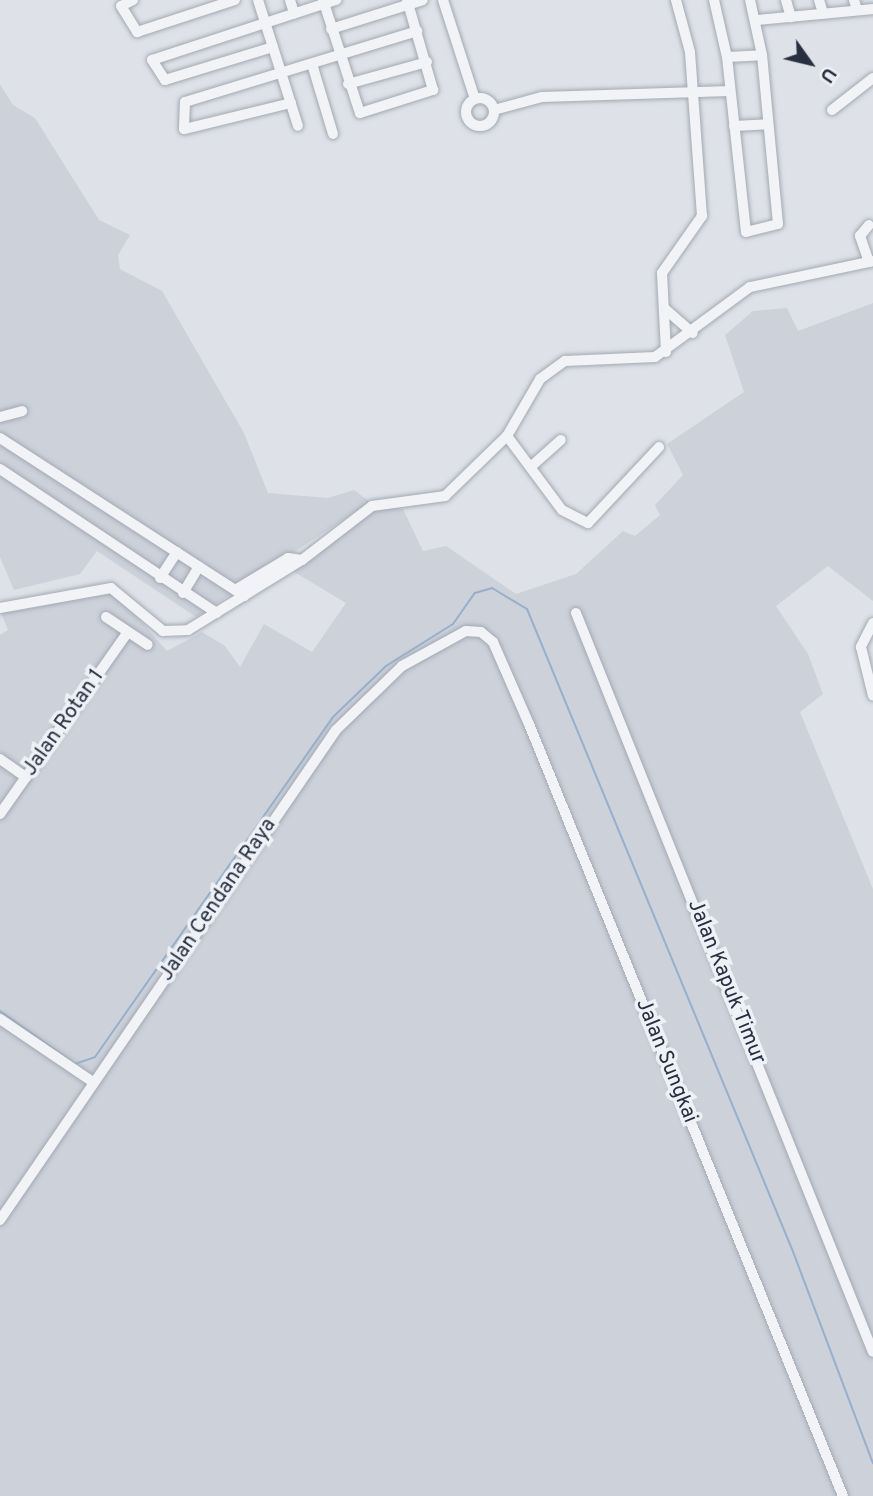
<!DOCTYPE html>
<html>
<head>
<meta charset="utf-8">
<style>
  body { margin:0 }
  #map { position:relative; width:873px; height:1496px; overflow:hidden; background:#dee2e8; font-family:Overpass,sans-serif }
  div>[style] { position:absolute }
  .built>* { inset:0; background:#ccd1da }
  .stream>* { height:2px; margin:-1px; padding:0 1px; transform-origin:1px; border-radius:1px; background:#98afca }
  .roads { filter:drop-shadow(0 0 2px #a3a9b2) drop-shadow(0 0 2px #a3a9b2) }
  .minor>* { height:10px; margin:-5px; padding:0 5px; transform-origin:5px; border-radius:5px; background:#f1f3f7 }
  .minor>.ring { margin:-5px; padding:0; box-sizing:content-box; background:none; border:10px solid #f1f3f7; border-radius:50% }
  span { translate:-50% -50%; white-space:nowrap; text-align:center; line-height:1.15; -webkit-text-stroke:7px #eef1f6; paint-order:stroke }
  .street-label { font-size:21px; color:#272f40 }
  .north { position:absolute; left:775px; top:28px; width:70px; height:70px; -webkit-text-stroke:5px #eef1f6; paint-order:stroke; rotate:124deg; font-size:19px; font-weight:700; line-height:28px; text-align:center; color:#272f40 }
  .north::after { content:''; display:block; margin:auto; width:24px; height:32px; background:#272f40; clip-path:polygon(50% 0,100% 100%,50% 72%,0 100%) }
</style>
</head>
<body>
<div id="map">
  <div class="built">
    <i style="clip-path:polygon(0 84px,13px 105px,35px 118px,99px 220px,130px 235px,118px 255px,120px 269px,162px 291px,244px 433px,268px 493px,328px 498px,354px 490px,370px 502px,196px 617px,97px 551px,80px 574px,14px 590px,0 557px)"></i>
    <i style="clip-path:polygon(873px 303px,873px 601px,828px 566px,776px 606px,808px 654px,823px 694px,800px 712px,873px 889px,873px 1496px,0 1496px,0 635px,8px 630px,1px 612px,106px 593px,118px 595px,167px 651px,202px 632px,225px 646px,240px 667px,264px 624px,312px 652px,346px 603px,291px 570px,361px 516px,385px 506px,403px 509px,423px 551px,446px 546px,516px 594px,576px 574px,623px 531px,635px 536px,660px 515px,655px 505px,683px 475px,667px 444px,744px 392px,725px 335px,753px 311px,787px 308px,798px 331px)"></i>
  </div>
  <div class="stream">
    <i style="left:0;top:1011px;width:92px;rotate:35.2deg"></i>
    <i style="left:75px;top:1064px;width:21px;rotate:-19deg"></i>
    <i style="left:95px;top:1057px;width:414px;rotate:-55deg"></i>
    <i style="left:332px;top:718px;width:75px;rotate:-43.9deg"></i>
    <i style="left:386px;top:666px;width:79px;rotate:-32.1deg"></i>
    <i style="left:453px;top:624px;width:38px;rotate:-55deg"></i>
    <i style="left:475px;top:593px;width:18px;rotate:-16deg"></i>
    <i style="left:492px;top:588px;width:41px;rotate:31deg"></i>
    <i style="left:527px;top:609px;width:693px;rotate:67.51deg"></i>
    <i style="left:792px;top:1249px;width:229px;rotate:69.3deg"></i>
  </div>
  <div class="roads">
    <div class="minor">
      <i style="left:133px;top:0;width:13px;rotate:153deg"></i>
      <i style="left:121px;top:6px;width:31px;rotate:58deg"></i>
      <i style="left:137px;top:32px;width:103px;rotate:-18.1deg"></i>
      <i style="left:258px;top:0;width:132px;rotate:72.4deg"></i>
      <i style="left:290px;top:0;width:14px;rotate:73deg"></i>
      <i style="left:323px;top:0;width:119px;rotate:71.9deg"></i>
      <i style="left:360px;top:113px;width:77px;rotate:-17.5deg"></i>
      <i style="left:433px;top:90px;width:94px;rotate:-106.1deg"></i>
      <i style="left:443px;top:0;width:104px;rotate:72.1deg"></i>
      <i style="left:714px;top:0;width:58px;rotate:77.2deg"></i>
      <i style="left:727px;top:57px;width:176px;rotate:83.8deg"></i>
      <i style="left:746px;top:232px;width:33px;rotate:-14deg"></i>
      <i style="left:778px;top:224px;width:170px;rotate:-95.4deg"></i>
      <i style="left:762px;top:55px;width:56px;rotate:-102.3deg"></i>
      <i style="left:786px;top:0;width:18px;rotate:74deg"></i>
      <i style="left:819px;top:0;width:14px;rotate:73deg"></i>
      <i style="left:854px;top:0;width:10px;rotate:73deg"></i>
      <i style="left:757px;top:20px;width:117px;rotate:-5.4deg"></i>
      <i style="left:331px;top:29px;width:96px;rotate:-17.5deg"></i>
      <i style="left:273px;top:47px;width:113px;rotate:163deg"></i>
      <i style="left:165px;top:80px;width:24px;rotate:-123deg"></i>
      <i style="left:152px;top:60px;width:194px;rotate:-18.1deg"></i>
      <i style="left:727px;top:57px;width:35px;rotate:-3deg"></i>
      <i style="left:312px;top:64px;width:73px;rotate:73.3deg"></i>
      <i style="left:348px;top:84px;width:82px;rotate:-15.6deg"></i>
      <i class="ring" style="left:466px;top:98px;width:18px;height:18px"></i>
      <i style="left:291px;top:103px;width:110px;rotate:166.3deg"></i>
      <i style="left:184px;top:129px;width:27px;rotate:-88deg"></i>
      <i style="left:185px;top:102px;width:243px;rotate:-17deg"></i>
      <i style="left:494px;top:110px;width:50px;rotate:-15.2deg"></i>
      <i style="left:542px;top:97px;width:188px;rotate:-1.8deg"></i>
      <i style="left:832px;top:110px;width:52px;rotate:-38deg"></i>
      <i style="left:734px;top:126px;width:34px;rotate:-3deg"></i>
      <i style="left:869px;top:262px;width:28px;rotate:-109deg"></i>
      <i style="left:860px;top:236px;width:14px;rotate:-51deg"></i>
      <i style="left:664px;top:308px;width:38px;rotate:41deg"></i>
      <i style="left:666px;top:352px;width:79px;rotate:-92.9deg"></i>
      <i style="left:662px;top:273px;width:70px;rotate:-54.9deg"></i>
      <i style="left:702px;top:216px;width:164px;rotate:-94.2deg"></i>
      <i style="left:690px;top:52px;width:54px;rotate:-105.1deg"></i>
      <i style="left:0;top:417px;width:23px;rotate:-15deg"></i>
      <i style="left:507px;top:436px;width:92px;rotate:53.4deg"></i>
      <i style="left:562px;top:510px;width:29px;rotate:27deg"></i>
      <i style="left:588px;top:523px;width:104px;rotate:-46.9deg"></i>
      <i style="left:0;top:438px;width:291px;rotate:32.9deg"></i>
      <i style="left:534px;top:464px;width:36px;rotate:-42deg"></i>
      <i style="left:0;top:469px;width:260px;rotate:33.6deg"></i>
      <i style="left:160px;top:578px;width:31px;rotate:-57deg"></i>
      <i style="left:235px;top:590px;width:62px;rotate:-31.1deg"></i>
      <i style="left:288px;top:558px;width:14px;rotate:8deg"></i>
      <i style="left:183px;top:593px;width:31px;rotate:-59deg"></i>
      <i style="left:0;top:608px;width:113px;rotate:-10.2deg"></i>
      <i style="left:111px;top:588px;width:67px;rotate:39.6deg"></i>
      <i style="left:163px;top:631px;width:25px;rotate:-2deg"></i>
      <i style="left:188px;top:630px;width:134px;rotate:-31.6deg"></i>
      <i style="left:302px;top:560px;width:88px;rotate:-37.6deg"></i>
      <i style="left:372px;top:506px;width:74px;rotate:-7.8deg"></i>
      <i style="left:445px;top:496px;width:86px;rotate:-44.1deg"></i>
      <i style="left:507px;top:436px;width:66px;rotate:-59.9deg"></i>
      <i style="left:540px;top:379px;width:31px;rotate:-36deg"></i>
      <i style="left:565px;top:361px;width:90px;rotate:-2.5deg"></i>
      <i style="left:655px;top:357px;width:118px;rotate:-36.4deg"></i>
      <i style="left:750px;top:287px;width:126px;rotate:-11.9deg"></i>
      <i style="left:576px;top:613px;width:796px;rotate:68.11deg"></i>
      <i style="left:106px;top:617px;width:50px;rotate:33.7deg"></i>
      <i style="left:873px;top:623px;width:27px;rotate:117deg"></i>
      <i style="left:861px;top:647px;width:50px;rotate:76.2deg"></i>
      <i style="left:0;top:759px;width:32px;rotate:35deg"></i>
      <i style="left:0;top:814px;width:221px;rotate:-54.9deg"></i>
      <i style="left:0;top:1019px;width:112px;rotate:34.1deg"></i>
      <i style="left:0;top:1220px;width:594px;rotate:-55.56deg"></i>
      <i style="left:336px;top:730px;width:92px;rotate:-44.1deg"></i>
      <i style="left:402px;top:666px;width:73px;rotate:-28.7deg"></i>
      <i style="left:466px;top:631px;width:15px;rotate:4deg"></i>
      <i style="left:481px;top:632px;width:16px;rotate:40deg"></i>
      <i style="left:493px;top:642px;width:90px;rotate:66.3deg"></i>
      <i style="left:529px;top:724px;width:833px;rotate:67.87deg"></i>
    </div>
  </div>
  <div class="street-label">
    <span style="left:64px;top:723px;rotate:-55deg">Jalan Rotan 1</span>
    <span style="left:218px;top:900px;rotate:-56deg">Jalan Cendana Raya</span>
    <span style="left:726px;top:982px;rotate:68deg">Jalan Kapuk Timur</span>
    <span style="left:666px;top:1061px;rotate:68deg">Jalan Sungkai</span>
  </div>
  <div class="north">U</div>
</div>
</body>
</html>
